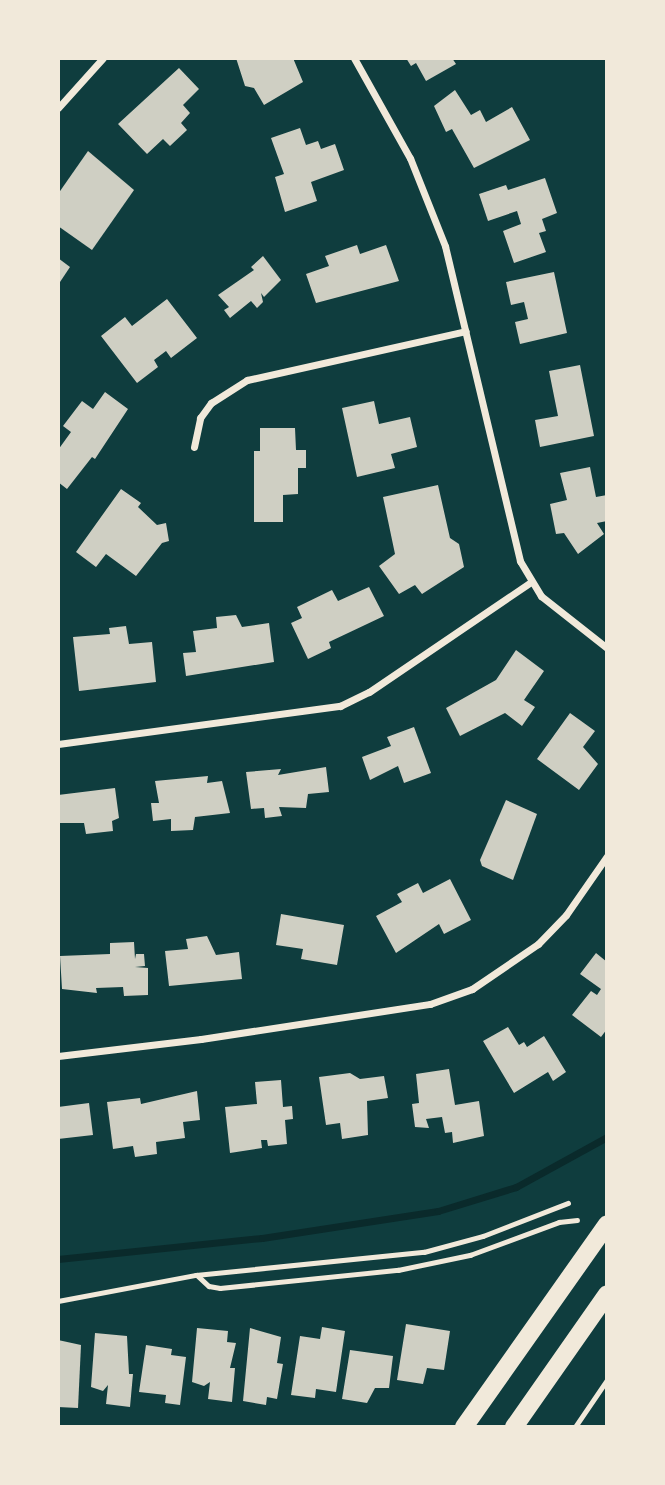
<!DOCTYPE html>
<html>
<head>
<meta charset="utf-8">
<style>
  body { margin:0 }
  #map { position:relative; width:665px; height:1485px; overflow:hidden; background:#0f3d3e; font-family:"Nunito Sans",sans-serif }
  div>[style] { position:absolute }
  .stream>* { height:7px; margin:-3.5px; padding:0 3.5px; transform-origin:3.5px; border-radius:3.5px; background:#0a2a2b }
  .building>* { inset:0; background:#cfcfc3 }
  .path>* { height:4.5px; margin:-2.25px; padding:0 2.25px; transform-origin:2.25px; border-radius:2.25px; background:#f1e9da }
  .minor>* { height:7px; margin:-3.5px; padding:0 3.5px; transform-origin:3.5px; border-radius:3.5px; background:#f1e9da }
  .primary>* { height:18px; margin:-9px; padding:0 9px; transform-origin:9px; border-radius:9px; background:#f1e9da }
  span { translate:-50% -50%; white-space:nowrap; text-align:center; line-height:1.15; -webkit-text-stroke:6px #f1e9da; paint-order:stroke }
  .frame { position:absolute; inset:0; border:60px solid #f1e9da; pointer-events:none }
</style>
</head>
<body>
<div id="map">
  <div class="stream">
    <i style="left:58px;top:1259px;width:205px;rotate:-5.9deg"></i>
    <i style="left:262px;top:1238px;width:178px;rotate:-8.7deg"></i>
    <i style="left:438px;top:1211px;width:82px;rotate:-17.1deg"></i>
    <i style="left:516px;top:1187px;width:104px;rotate:-28.8deg"></i>
  </div>
  <div class="building">
    <i style="clip-path:polygon(236px 58px,293px 58px,303px 82px,264px 105px,254px 88px,245px 86px)"></i>
    <i style="clip-path:polygon(406px 58px,452px 58px,456px 64px,426px 81px,416px 63px,411px 66px)"></i>
    <i style="clip-path:polygon(179px 68px,199px 89px,183px 105px,190px 113px,181px 123px,187px 130px,170px 146px,163px 139px,147px 154px,118px 124px)"></i>
    <i style="clip-path:polygon(455px 90px,471px 115px,480px 110px,486px 122px,512px 107px,530px 140px,474px 168px,452px 129px,446px 132px,434px 106px)"></i>
    <i style="clip-path:polygon(300px 128px,306px 145px,318px 141px,321px 149px,335px 144px,344px 170px,311px 182px,317px 201px,285px 212px,275px 177px,284px 174px,271px 138px)"></i>
    <i style="clip-path:polygon(88px 151px,134px 190px,92px 250px,58px 226px,58px 194px)"></i>
    <i style="clip-path:polygon(545px 178px,557px 213px,542px 219px,546px 231px,539px 233px,546px 252px,514px 263px,503px 231px,521px 224px,517px 211px,488px 221px,479px 194px,506px 185px,508px 190px)"></i>
    <i style="clip-path:polygon(357px 245px,360px 254px,386px 245px,399px 281px,316px 303px,306px 274px,329px 266px,325px 256px)"></i>
    <i style="clip-path:polygon(263px 256px,281px 280px,264px 297px,261px 293px,263px 302px,257px 308px,251px 301px,230px 318px,224px 310px,229px 307px,218px 295px,254px 270px,251px 267px)"></i>
    <i style="clip-path:polygon(58px 258px,70px 267px,58px 285px)"></i>
    <i style="clip-path:polygon(554px 272px,567px 333px,520px 344px,515px 322px,528px 319px,524px 302px,511px 305px,506px 282px)"></i>
    <i style="clip-path:polygon(167px 299px,197px 338px,171px 358px,166px 351px,154px 360px,158px 367px,137px 383px,101px 336px,125px 317px,132px 326px)"></i>
    <i style="clip-path:polygon(580px 365px,594px 436px,540px 447px,535px 420px,558px 416px,549px 371px)"></i>
    <i style="clip-path:polygon(105px 392px,128px 409px,95px 459px,92px 457px,67px 489px,58px 482px,58px 450px,71px 432px,63px 426px,82px 401px,93px 409px)"></i>
    <i style="clip-path:polygon(374px 401px,379px 424px,410px 417px,417px 447px,391px 454px,395px 468px,357px 477px,342px 408px)"></i>
    <i style="clip-path:polygon(260px 428px,295px 428px,296px 450px,306px 450px,306px 468px,298px 468px,298px 494px,283px 495px,283px 522px,254px 522px,254px 451px,260px 451px)"></i>
    <i style="clip-path:polygon(590px 467px,596px 497px,607px 495px,607px 521px,597px 523px,604px 534px,578px 554px,564px 533px,556px 534px,550px 504px,567px 500px,560px 473px)"></i>
    <i style="clip-path:polygon(438px 485px,450px 538px,459px 544px,464px 567px,422px 594px,415px 585px,399px 594px,379px 566px,395px 554px,383px 497px)"></i>
    <i style="clip-path:polygon(121px 489px,141px 503px,138px 507px,157px 525px,166px 523px,169px 541px,162px 543px,136px 576px,106px 554px,96px 567px,76px 552px)"></i>
    <i style="clip-path:polygon(369px 587px,384px 616px,329px 642px,331px 648px,308px 659px,291px 623px,302px 618px,297px 607px,332px 590px,338px 601px)"></i>
    <i style="clip-path:polygon(236px 615px,242px 627px,269px 623px,274px 662px,186px 676px,183px 653px,196px 652px,193px 631px,217px 628px,216px 617px)"></i>
    <i style="clip-path:polygon(126px 626px,129px 644px,152px 642px,156px 682px,79px 691px,73px 637px,110px 634px,109px 628px)"></i>
    <i style="clip-path:polygon(516px 650px,544px 671px,524px 700px,535px 707px,522px 726px,505px 713px,460px 736px,446px 708px,496px 680px)"></i>
    <i style="clip-path:polygon(570px 713px,595px 731px,583px 747px,598px 764px,579px 790px,537px 759px)"></i>
    <i style="clip-path:polygon(414px 727px,431px 773px,404px 783px,398px 766px,370px 780px,362px 757px,391px 746px,387px 737px)"></i>
    <i style="clip-path:polygon(326px 767px,329px 792px,308px 794px,306px 808px,279px 807px,282px 816px,265px 818px,264px 808px,251px 809px,246px 772px,281px 769px,278px 775px)"></i>
    <i style="clip-path:polygon(208px 776px,207px 783px,222px 781px,230px 813px,195px 817px,193px 830px,171px 831px,171px 819px,153px 821px,151px 803px,159px 803px,155px 781px)"></i>
    <i style="clip-path:polygon(115px 788px,119px 818px,112px 821px,113px 831px,86px 834px,84px 823px,58px 823px,58px 795px)"></i>
    <i style="clip-path:polygon(506px 800px,537px 814px,513px 880px,482px 866px,480px 860px)"></i>
    <i style="clip-path:polygon(450px 879px,471px 920px,444px 934px,439px 924px,396px 953px,376px 916px,402px 902px,397px 894px,418px 883px,423px 893px)"></i>
    <i style="clip-path:polygon(281px 914px,344px 925px,337px 965px,301px 959px,303px 949px,276px 945px)"></i>
    <i style="clip-path:polygon(207px 936px,216px 955px,239px 952px,242px 979px,169px 986px,165px 951px,188px 949px,186px 939px)"></i>
    <i style="clip-path:polygon(134px 942px,135px 959px,136px 954px,144px 954px,145px 966px,135px 967px,148px 968px,148px 995px,124px 996px,123px 987px,96px 988px,97px 993px,62px 989px,60px 956px,110px 954px,110px 943px)"></i>
    <i style="clip-path:polygon(596px 953px,607px 962px,607px 1029px,601px 1037px,572px 1015px,591px 991px,597px 995px,601px 989px,580px 974px)"></i>
    <i style="clip-path:polygon(508px 1027px,519px 1045px,524px 1042px,527px 1047px,544px 1036px,566px 1072px,553px 1081px,548px 1072px,514px 1093px,483px 1041px)"></i>
    <i style="clip-path:polygon(449px 1069px,455px 1105px,479px 1101px,484px 1136px,453px 1143px,452px 1132px,445px 1133px,442px 1117px,426px 1119px,429px 1128px,415px 1127px,412px 1104px,419px 1103px,416px 1074px)"></i>
    <i style="clip-path:polygon(350px 1073px,360px 1079px,384px 1076px,388px 1098px,367px 1101px,368px 1135px,342px 1139px,340px 1123px,326px 1125px,319px 1077px)"></i>
    <i style="clip-path:polygon(281px 1080px,283px 1107px,292px 1106px,293px 1119px,285px 1120px,287px 1144px,268px 1146px,267px 1140px,261px 1140px,262px 1148px,230px 1153px,225px 1107px,257px 1104px,255px 1082px)"></i>
    <i style="clip-path:polygon(197px 1091px,200px 1120px,183px 1122px,185px 1138px,156px 1142px,157px 1154px,135px 1157px,133px 1146px,113px 1149px,107px 1102px,140px 1098px,141px 1104px)"></i>
    <i style="clip-path:polygon(89px 1103px,93px 1135px,58px 1139px,58px 1107px)"></i>
    <i style="clip-path:polygon(406px 1324px,450px 1331px,444px 1370px,427px 1368px,423px 1384px,397px 1380px)"></i>
    <i style="clip-path:polygon(322px 1327px,345px 1331px,336px 1392px,316px 1389px,315px 1398px,291px 1395px,300px 1336px,320px 1339px)"></i>
    <i style="clip-path:polygon(197px 1328px,228px 1331px,227px 1342px,236px 1343px,230px 1368px,235px 1368px,232px 1402px,208px 1399px,210px 1382px,204px 1386px,192px 1382px)"></i>
    <i style="clip-path:polygon(250px 1328px,281px 1337px,277px 1363px,283px 1364px,277px 1399px,267px 1397px,266px 1405px,243px 1401px)"></i>
    <i style="clip-path:polygon(95px 1333px,127px 1336px,129px 1374px,133px 1374px,130px 1407px,106px 1404px,108px 1385px,103px 1391px,91px 1387px)"></i>
    <i style="clip-path:polygon(58px 1340px,81px 1345px,78px 1408px,58px 1407px)"></i>
    <i style="clip-path:polygon(146px 1345px,172px 1349px,171px 1355px,186px 1357px,180px 1405px,165px 1403px,166px 1395px,139px 1392px)"></i>
    <i style="clip-path:polygon(350px 1350px,393px 1356px,389px 1388px,375px 1388px,367px 1403px,342px 1399px)"></i>
  </div>
  <div class="path">
    <i style="left:197px;top:1275px;width:16px;rotate:43deg"></i>
    <i style="left:209px;top:1286px;width:11px;rotate:10deg"></i>
    <i style="left:220px;top:1288px;width:179px;rotate:-5.8deg"></i>
    <i style="left:398px;top:1270px;width:74px;rotate:-11.8deg"></i>
    <i style="left:470px;top:1255px;width:95px;rotate:-20.3deg"></i>
    <i style="left:559px;top:1222px;width:18px;rotate:-6deg"></i>
    <i style="left:58px;top:1301px;width:140px;rotate:-10.7deg"></i>
    <i style="left:196px;top:1275px;width:229px;rotate:-5.8deg"></i>
    <i style="left:424px;top:1252px;width:61px;rotate:-15.2deg"></i>
    <i style="left:483px;top:1236px;width:91px;rotate:-21.2deg"></i>
    <i style="left:575px;top:1427px;width:57px;rotate:-55.8deg"></i>
  </div>
  <div class="minor">
    <i style="left:354px;top:58px;width:115px;rotate:60.8deg"></i>
    <i style="left:410px;top:158px;width:95px;rotate:68.3deg"></i>
    <i style="left:445px;top:246px;width:324px;rotate:76.6deg"></i>
    <i style="left:520px;top:561px;width:41px;rotate:59deg"></i>
    <i style="left:541px;top:596px;width:84px;rotate:38.2deg"></i>
    <i style="left:58px;top:108px;width:67px;rotate:-48deg"></i>
    <i style="left:194px;top:447px;width:30px;rotate:-78deg"></i>
    <i style="left:200px;top:418px;width:19px;rotate:-54deg"></i>
    <i style="left:211px;top:403px;width:43px;rotate:-32.6deg"></i>
    <i style="left:247px;top:380px;width:224px;rotate:-12.6deg"></i>
    <i style="left:58px;top:744px;width:285px;rotate:-7.7deg"></i>
    <i style="left:340px;top:706px;width:32px;rotate:-26deg"></i>
    <i style="left:369px;top:692px;width:196px;rotate:-34.2deg"></i>
    <i style="left:58px;top:1056px;width:144px;rotate:-6.8deg"></i>
    <i style="left:201px;top:1039px;width:232px;rotate:-8.7deg"></i>
    <i style="left:430px;top:1004px;width:45px;rotate:-19.7deg"></i>
    <i style="left:472px;top:989px;width:80px;rotate:-34.3deg"></i>
    <i style="left:538px;top:944px;width:40px;rotate:-46deg"></i>
    <i style="left:566px;top:915px;width:72px;rotate:-55.2deg"></i>
  </div>
  <div class="primary">
    <i style="left:464px;top:1427px;width:248px;rotate:-54.8deg"></i>
    <i style="left:514px;top:1427px;width:162px;rotate:-55deg"></i>
  </div>
  <div class="frame"></div>
</div>
</body>
</html>
